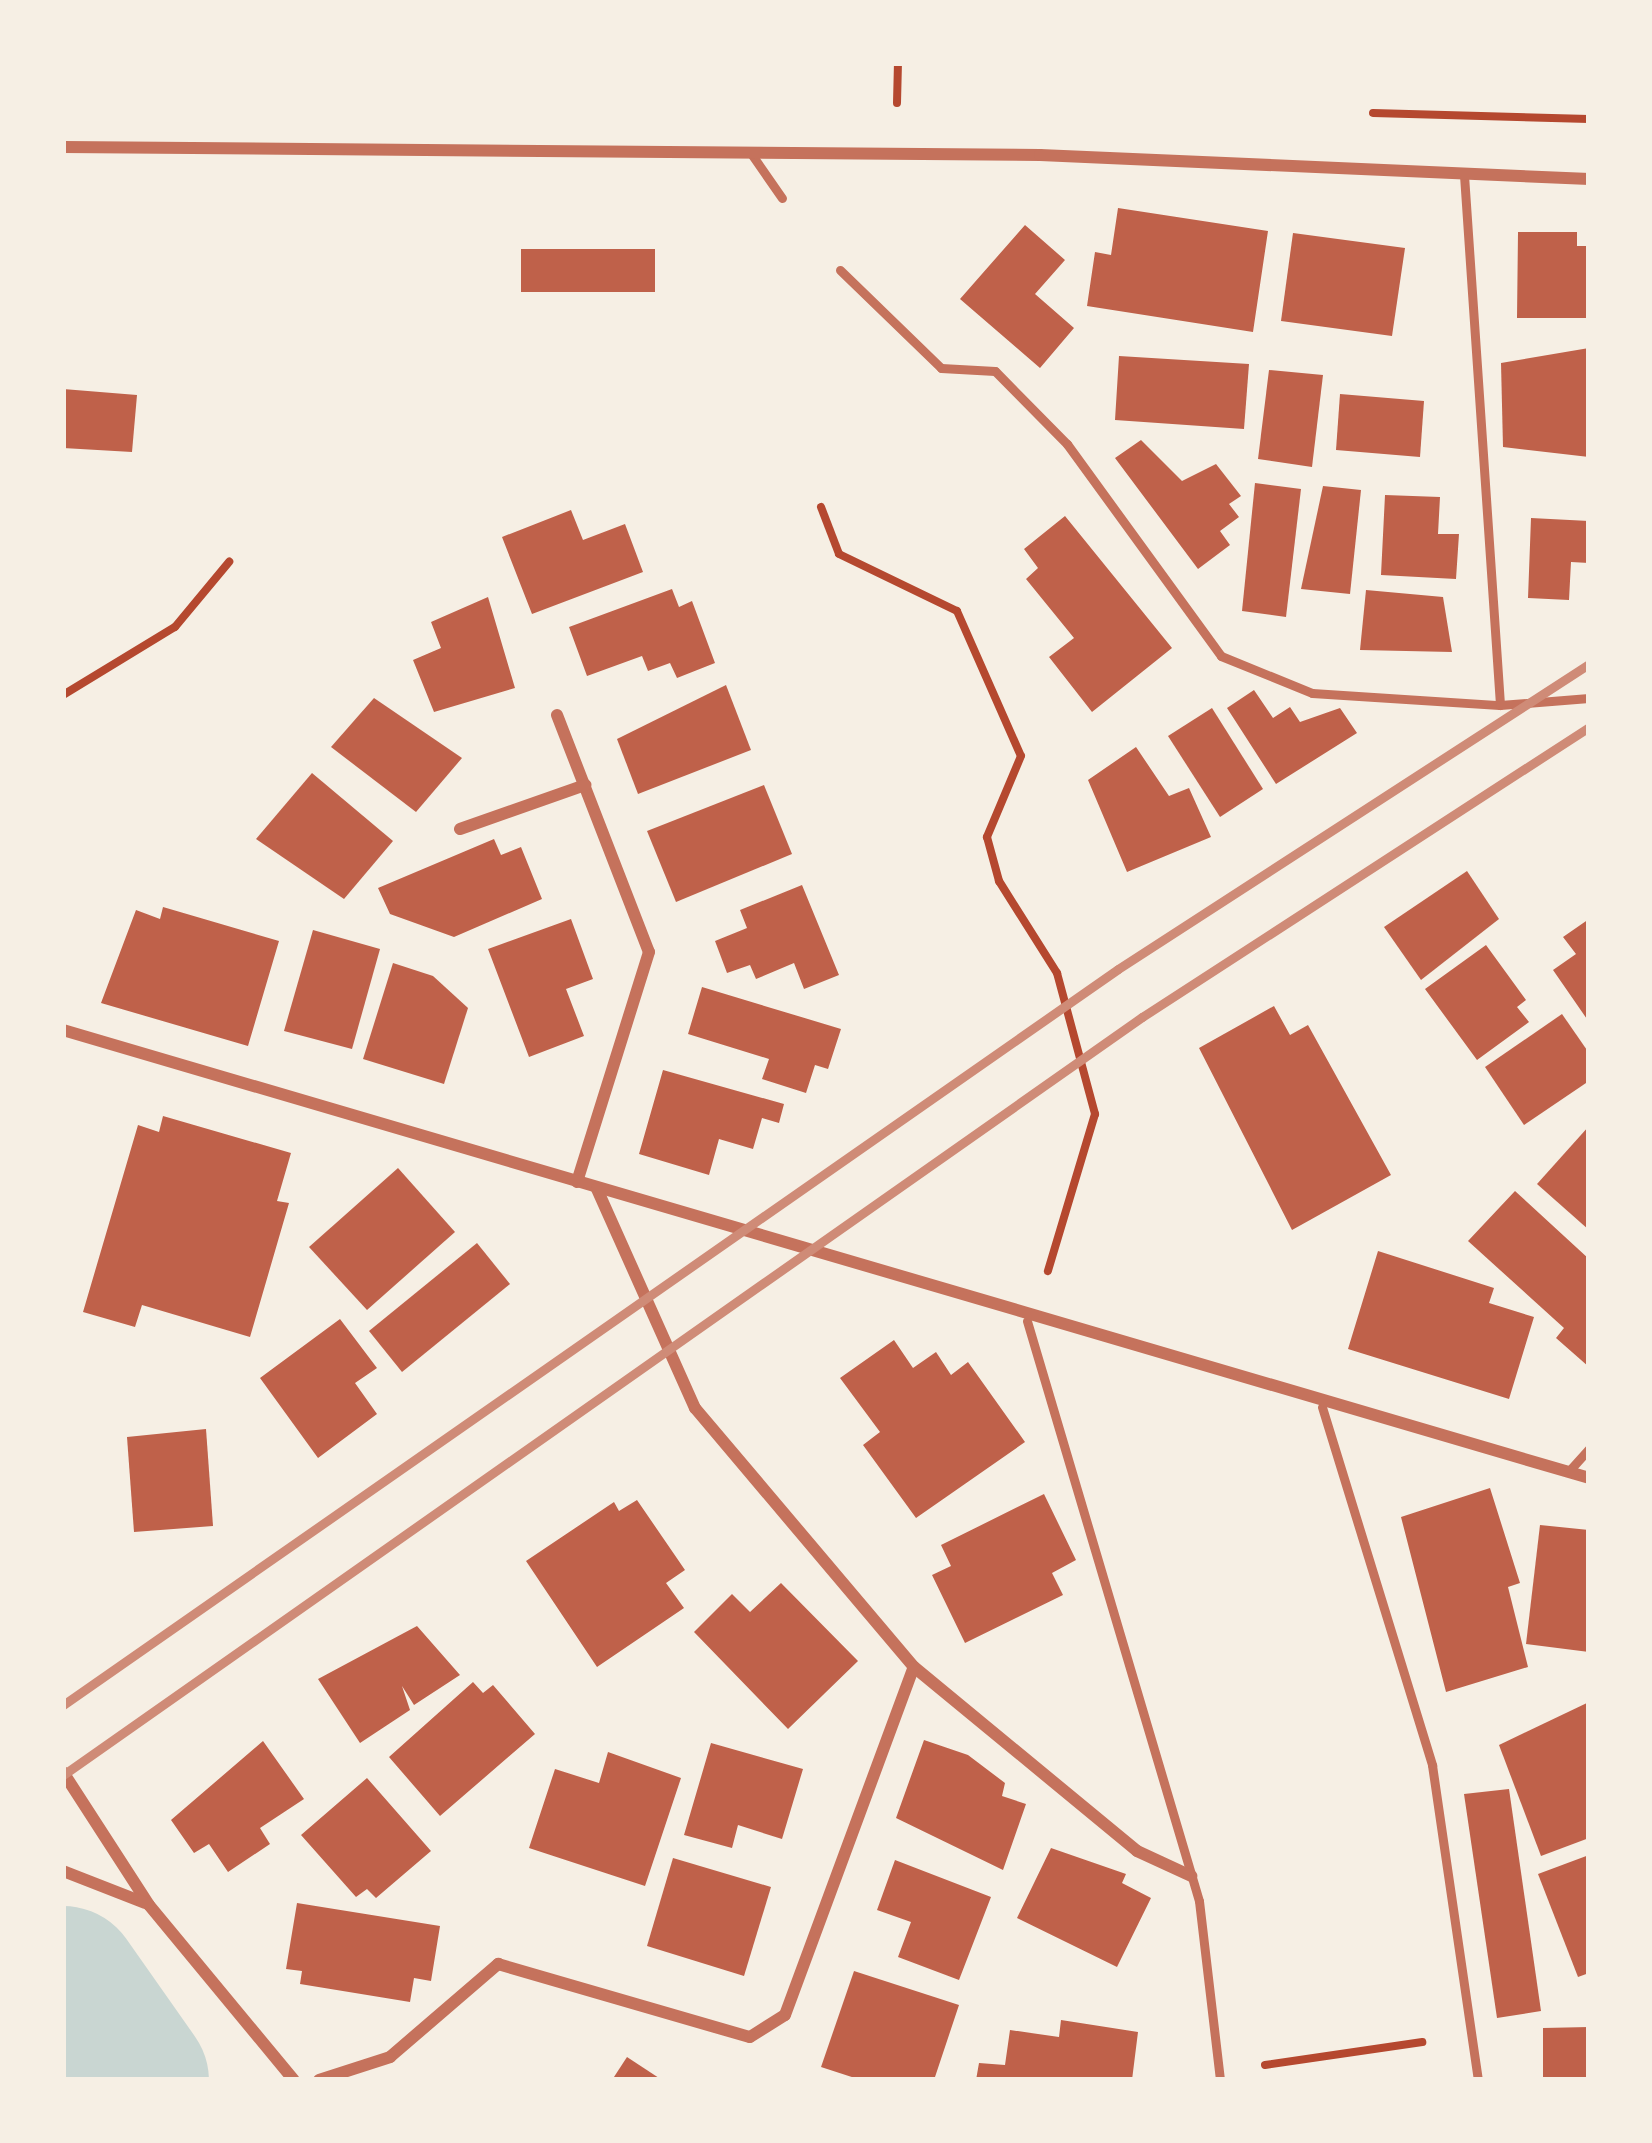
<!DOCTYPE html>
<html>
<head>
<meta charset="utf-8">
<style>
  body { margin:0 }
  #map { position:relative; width:1652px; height:2143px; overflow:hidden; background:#f6efe4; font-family:Raleway,sans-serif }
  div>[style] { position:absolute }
  .river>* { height:153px; margin:-76.5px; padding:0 76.5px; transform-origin:76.5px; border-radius:76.5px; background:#c9d6d2 }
  .building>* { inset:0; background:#bf614a }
  .path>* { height:8px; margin:-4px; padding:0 4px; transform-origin:4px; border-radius:4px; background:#b5482f }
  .service>* { height:9px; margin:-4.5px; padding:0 4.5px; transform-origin:4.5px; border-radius:4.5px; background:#c5725c }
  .minor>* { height:12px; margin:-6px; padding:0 6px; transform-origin:6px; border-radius:6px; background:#c5725c }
  .rail>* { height:9px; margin:-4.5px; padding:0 4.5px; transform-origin:4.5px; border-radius:4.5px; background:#cf8b77 }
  span { translate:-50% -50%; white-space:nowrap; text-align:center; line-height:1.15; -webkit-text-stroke:12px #f6efe4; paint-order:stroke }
  .frame { position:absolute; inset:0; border:66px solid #f6efe4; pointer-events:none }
</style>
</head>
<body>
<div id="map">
  <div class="river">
    <i style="left:63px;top:1982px;width:120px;rotate:54.9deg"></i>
  </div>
  <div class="building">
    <i style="clip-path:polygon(1118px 208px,1268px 231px,1253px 332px,1087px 306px,1095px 252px,1111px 255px)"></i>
    <i style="clip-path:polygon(1025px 225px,1065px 260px,1035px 294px,1074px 328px,1040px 368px,960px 299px)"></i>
    <i style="clip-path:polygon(1518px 232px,1577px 232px,1577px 246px,1589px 246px,1589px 318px,1517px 318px)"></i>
    <i style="clip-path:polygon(1293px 233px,1405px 248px,1392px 336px,1281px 321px)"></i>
    <i style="clip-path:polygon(521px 249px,655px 249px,655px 292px,521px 292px)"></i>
    <i style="clip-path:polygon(1589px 348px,1589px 457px,1503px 447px,1501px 363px)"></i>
    <i style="clip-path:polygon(1119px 356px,1249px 364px,1244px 429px,1115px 420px)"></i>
    <i style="clip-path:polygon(1269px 370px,1323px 375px,1312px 467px,1258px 459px)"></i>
    <i style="clip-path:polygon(63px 389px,137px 395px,132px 452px,63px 448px)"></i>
    <i style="clip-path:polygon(1340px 394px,1424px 401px,1420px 457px,1336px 450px)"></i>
    <i style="clip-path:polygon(1141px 440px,1182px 481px,1216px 464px,1241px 496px,1229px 504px,1239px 517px,1220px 531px,1230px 545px,1198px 569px,1115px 458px)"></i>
    <i style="clip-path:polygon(1255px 483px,1301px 489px,1286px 617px,1242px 611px)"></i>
    <i style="clip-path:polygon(1323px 486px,1361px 490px,1350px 594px,1301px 589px)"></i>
    <i style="clip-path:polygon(1385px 495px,1440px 497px,1438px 534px,1459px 534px,1456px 579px,1381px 575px)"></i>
    <i style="clip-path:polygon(571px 510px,583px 540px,625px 524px,643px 572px,532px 614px,502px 537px)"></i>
    <i style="clip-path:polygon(1065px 516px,1172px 648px,1092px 712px,1049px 657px,1074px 638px,1026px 579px,1038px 568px,1024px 549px)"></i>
    <i style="clip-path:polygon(1531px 518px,1589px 521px,1589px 563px,1571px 562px,1569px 600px,1528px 598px)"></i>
    <i style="clip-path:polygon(672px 589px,679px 607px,692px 601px,715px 663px,677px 678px,670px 663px,648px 671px,642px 656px,587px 676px,569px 627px)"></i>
    <i style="clip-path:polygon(1366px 590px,1443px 597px,1452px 652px,1360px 650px)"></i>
    <i style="clip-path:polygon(488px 597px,515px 688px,434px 712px,413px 660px,441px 648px,431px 622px)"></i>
    <i style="clip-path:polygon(726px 685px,751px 750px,638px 794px,617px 739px)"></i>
    <i style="clip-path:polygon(1254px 690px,1273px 718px,1290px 707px,1300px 722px,1340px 708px,1357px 733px,1276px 784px,1227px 708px)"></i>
    <i style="clip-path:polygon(374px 698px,462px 758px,416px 812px,331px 747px)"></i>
    <i style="clip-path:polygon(1212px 708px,1263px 789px,1220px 817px,1168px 736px)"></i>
    <i style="clip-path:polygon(1136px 747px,1169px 796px,1189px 788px,1211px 837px,1127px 872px,1088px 780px)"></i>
    <i style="clip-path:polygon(312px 773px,393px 841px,344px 899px,256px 839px)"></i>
    <i style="clip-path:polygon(764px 785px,792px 854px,676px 902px,647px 831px)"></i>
    <i style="clip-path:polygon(494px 839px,501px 855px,521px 847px,542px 899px,454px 937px,390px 914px,378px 888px)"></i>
    <i style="clip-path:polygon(1467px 871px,1499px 919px,1421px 980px,1384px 927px)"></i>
    <i style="clip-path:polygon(802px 885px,839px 975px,804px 989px,794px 963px,756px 979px,750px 965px,727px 973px,715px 941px,747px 928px,740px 910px)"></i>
    <i style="clip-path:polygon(163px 907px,279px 941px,248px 1046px,101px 1003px,136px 910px,160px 919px)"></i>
    <i style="clip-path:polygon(571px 919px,593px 979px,566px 989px,584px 1036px,529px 1057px,488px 949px)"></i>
    <i style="clip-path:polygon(1589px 919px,1589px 1022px,1553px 970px,1576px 954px,1563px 937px)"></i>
    <i style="clip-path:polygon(313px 930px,380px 949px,352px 1049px,284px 1031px)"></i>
    <i style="clip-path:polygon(1486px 945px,1526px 1000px,1517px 1007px,1529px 1022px,1477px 1060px,1425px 989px)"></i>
    <i style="clip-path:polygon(393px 963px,433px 976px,468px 1008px,444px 1084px,363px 1059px)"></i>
    <i style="clip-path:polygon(702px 987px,841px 1029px,828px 1069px,815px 1065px,806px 1093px,762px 1079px,769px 1059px,688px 1034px)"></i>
    <i style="clip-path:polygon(1274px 1006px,1290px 1035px,1308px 1025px,1391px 1175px,1292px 1230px,1199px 1048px)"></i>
    <i style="clip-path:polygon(1562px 1014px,1589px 1053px,1589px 1081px,1524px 1125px,1485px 1067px)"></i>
    <i style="clip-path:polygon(663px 1070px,784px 1104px,779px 1123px,762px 1118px,753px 1149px,719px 1139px,709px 1175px,639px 1154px)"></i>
    <i style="clip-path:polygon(163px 1116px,291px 1153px,277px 1201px,289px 1203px,250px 1337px,142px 1305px,135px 1327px,83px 1312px,138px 1125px,159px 1132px)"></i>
    <i style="clip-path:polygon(1589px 1126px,1589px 1230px,1537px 1184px)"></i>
    <i style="clip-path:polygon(398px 1168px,455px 1232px,367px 1310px,309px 1247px)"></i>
    <i style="clip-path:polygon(1515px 1191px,1589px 1259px,1589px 1367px,1556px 1338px,1564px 1328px,1468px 1241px)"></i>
    <i style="clip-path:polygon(477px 1243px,510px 1284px,402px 1372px,369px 1331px)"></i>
    <i style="clip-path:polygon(1378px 1251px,1494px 1288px,1489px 1303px,1534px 1317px,1509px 1399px,1348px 1349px)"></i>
    <i style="clip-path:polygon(340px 1319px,377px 1368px,355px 1383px,377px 1414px,318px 1458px,260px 1378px)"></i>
    <i style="clip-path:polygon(894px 1340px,913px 1368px,936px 1352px,951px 1375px,968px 1362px,1025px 1442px,916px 1518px,863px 1445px,880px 1432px,840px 1378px)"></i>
    <i style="clip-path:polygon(206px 1429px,213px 1526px,134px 1532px,127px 1437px)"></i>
    <i style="clip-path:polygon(1490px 1488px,1520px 1583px,1508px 1587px,1528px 1667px,1446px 1692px,1401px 1517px)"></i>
    <i style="clip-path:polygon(1044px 1494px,1076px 1560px,1052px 1573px,1063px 1595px,965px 1643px,932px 1575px,951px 1566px,941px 1545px)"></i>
    <i style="clip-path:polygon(637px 1500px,685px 1570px,666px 1583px,684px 1608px,597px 1667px,526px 1561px,614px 1502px,619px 1511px)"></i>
    <i style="clip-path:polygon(1540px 1525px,1589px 1530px,1589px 1652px,1526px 1644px)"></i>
    <i style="clip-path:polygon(781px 1583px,858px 1661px,788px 1729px,694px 1632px,732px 1594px,750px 1612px)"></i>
    <i style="clip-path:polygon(417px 1626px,460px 1675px,414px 1705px,402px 1686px,410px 1710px,360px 1743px,318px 1679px)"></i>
    <i style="clip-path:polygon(473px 1682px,483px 1693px,493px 1685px,535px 1734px,440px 1816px,389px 1757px)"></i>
    <i style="clip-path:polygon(1589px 1702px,1589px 1838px,1541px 1856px,1499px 1745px)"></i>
    <i style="clip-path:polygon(924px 1740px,968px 1755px,1005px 1783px,1002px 1796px,1026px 1804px,1003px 1870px,896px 1818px)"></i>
    <i style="clip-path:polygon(263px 1741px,304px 1799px,260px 1828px,270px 1844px,228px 1872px,209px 1844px,194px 1853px,171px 1820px)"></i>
    <i style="clip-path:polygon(711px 1743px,803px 1769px,782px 1839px,738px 1825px,732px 1848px,684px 1835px)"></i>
    <i style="clip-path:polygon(608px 1752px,681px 1778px,645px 1886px,529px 1848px,555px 1769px,599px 1783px)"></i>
    <i style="clip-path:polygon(367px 1778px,431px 1851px,376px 1898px,367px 1889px,356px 1897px,301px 1835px)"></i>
    <i style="clip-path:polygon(1509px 1789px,1541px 2011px,1497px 2018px,1464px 1794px)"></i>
    <i style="clip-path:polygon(1051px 1848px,1126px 1874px,1122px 1883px,1151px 1898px,1117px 1967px,1017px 1918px)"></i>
    <i style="clip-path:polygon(1589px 1855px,1589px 1973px,1578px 1977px,1538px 1874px)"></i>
    <i style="clip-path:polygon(673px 1858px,771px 1887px,744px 1976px,647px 1946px)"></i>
    <i style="clip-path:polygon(895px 1860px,991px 1897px,959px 1980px,898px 1957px,911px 1922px,877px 1910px)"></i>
    <i style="clip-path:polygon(297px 1903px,440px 1926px,431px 1981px,414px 1978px,410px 2002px,300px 1984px,302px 1971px,286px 1969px)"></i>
    <i style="clip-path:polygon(854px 1971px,959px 2005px,934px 2080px,861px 2080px,821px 2067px)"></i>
    <i style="clip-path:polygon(1061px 2020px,1138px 2032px,1132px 2080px,976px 2080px,979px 2063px,1005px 2065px,1010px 2030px,1059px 2037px)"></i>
    <i style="clip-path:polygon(1589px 2027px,1589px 2080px,1543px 2080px,1543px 2028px)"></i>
    <i style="clip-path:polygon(627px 2057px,662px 2080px,612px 2080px)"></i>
  </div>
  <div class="path">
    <i style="left:897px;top:103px;width:40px;rotate:-88.6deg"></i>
    <i style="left:1373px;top:113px;width:216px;rotate:1.6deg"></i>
    <i style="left:821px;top:507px;width:50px;rotate:69deg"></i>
    <i style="left:839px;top:554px;width:131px;rotate:25.8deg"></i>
    <i style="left:957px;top:611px;width:158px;rotate:66.2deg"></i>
    <i style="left:1021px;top:756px;width:88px;rotate:112.8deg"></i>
    <i style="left:987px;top:837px;width:46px;rotate:74.7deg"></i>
    <i style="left:999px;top:881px;width:109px;rotate:57.8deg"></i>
    <i style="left:1057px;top:973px;width:146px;rotate:74.9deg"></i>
    <i style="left:1095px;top:1114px;width:164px;rotate:106.7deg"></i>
    <i style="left:63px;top:695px;width:131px;rotate:-31.3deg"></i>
    <i style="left:175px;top:627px;width:85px;rotate:-50.3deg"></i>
    <i style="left:1265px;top:2065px;width:159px;rotate:-8.3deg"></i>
  </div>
  <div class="service">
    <i style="left:750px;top:152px;width:56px;rotate:55.2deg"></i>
    <i style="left:1464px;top:175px;width:531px;rotate:86.11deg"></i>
    <i style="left:840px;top:270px;width:141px;rotate:44.1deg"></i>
    <i style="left:941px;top:368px;width:54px;rotate:3.2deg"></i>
    <i style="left:995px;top:371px;width:103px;rotate:45.4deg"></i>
    <i style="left:1067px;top:444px;width:262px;rotate:54deg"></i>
    <i style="left:1221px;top:656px;width:98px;rotate:22.1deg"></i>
    <i style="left:1312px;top:693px;width:188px;rotate:3.7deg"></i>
    <i style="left:1500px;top:705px;width:89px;rotate:-4.5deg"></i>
    <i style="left:1027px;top:1321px;width:605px;rotate:73.48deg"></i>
    <i style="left:1199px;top:1901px;width:180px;rotate:83.3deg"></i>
    <i style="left:1322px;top:1407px;width:375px;rotate:72.9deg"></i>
    <i style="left:1432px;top:1765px;width:318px;rotate:81.7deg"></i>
    <i style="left:1568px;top:1472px;width:31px;rotate:-48deg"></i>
  </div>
  <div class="minor">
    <i style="left:63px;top:147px;width:977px;rotate:0.47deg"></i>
    <i style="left:1040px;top:155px;width:550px;rotate:2.5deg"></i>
    <i style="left:557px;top:715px;width:254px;rotate:68.8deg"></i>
    <i style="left:649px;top:952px;width:241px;rotate:107.4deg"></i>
    <i style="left:460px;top:829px;width:133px;rotate:-19.4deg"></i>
    <i style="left:63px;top:1030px;width:1590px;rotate:16.36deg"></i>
    <i style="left:597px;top:1189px;width:240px;rotate:65.9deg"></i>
    <i style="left:695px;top:1408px;width:339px;rotate:49.8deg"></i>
    <i style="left:914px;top:1667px;width:289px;rotate:39.5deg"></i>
    <i style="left:1137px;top:1851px;width:60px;rotate:24.8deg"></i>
    <i style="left:63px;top:1772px;width:158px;rotate:57.1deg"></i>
    <i style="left:149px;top:1905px;width:227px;rotate:50.4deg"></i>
    <i style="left:63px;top:1871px;width:88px;rotate:21.3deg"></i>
    <i style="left:319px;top:2080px;width:75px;rotate:-17.9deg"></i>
    <i style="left:390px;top:2057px;width:143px;rotate:-40.7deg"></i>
    <i style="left:498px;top:1964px;width:262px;rotate:16.2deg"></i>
    <i style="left:750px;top:2037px;width:41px;rotate:-32.2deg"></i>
    <i style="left:785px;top:2015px;width:371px;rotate:-69.7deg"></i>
  </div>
  <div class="rail">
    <i style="left:63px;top:1705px;width:1286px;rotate:-34.9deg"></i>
    <i style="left:1118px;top:969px;width:561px;rotate:-32.93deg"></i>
    <i style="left:63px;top:1775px;width:1319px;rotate:-35.09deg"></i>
    <i style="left:1142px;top:1017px;width:533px;rotate:-32.97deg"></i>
  </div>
  <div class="frame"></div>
</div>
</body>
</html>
